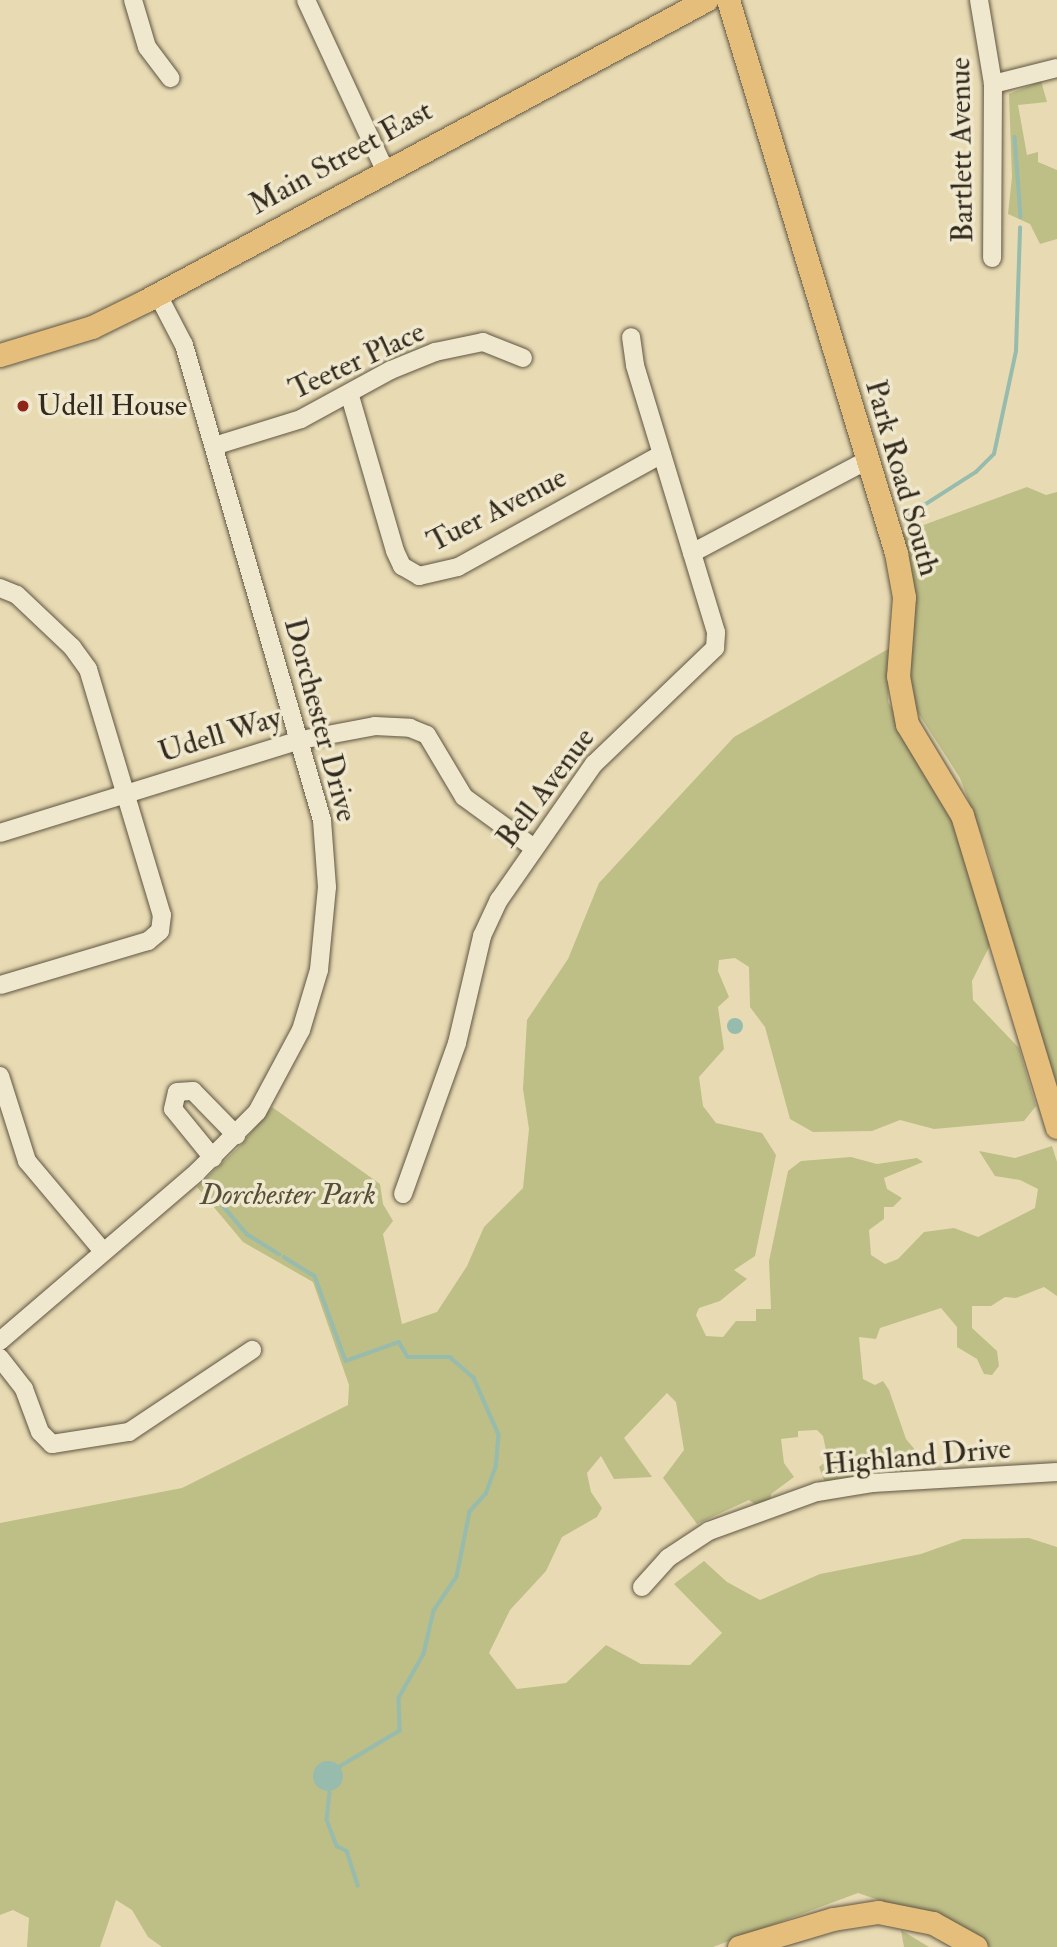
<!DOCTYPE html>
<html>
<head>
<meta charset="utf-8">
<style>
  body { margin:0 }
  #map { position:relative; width:1057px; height:1947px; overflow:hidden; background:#e8dbb3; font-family:"IM FELL Double Pica",serif }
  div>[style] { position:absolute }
  .green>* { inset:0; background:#bebe87 }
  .water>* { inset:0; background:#97bbac }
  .round { border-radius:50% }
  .stream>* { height:3.5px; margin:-1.75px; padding:0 1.75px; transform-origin:1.75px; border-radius:1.75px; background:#97bbac }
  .roads { filter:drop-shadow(0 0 2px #605643) drop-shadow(0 0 2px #605643) }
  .minor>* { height:18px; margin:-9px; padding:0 9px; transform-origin:9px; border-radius:9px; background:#f0e8ce }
  .major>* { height:23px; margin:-11.5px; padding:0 11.5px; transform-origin:11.5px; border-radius:11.5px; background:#e4be7a }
  .dots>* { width:19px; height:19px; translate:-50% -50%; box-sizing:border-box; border:4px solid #f0e8ce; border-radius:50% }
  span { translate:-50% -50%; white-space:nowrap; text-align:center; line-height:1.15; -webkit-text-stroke:7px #f0e8ce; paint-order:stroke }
  .street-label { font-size:30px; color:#332a1e }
  .poi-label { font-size:30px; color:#332a1e }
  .left { translate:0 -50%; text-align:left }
  .park-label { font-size:30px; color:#564f38; font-style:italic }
</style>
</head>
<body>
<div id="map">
  <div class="green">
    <i style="clip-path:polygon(1041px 81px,1047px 102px,1018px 105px,1027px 155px,1038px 152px,1038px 162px,1057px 170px,1057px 239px,1040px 244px,1030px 224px,1008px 214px,1012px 177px,1009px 94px)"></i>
    <i style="clip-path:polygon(1027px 487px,1046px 495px,1057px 492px,1057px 1098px,1004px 923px,991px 861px,960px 778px,913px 705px,899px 534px)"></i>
    <i style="clip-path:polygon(890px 648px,888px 702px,952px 810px,992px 941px,972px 981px,973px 1000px,1019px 1048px,1036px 1106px,1024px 1121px,934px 1129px,900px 1120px,872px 1131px,813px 1132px,790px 1119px,765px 1027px,750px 1007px,749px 967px,735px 958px,719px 960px,718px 971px,729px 997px,718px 1007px,724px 1049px,699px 1077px,703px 1106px,716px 1123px,762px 1133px,776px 1155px,755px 1256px,734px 1270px,747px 1279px,720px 1301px,699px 1308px,696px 1315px,706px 1336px,723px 1337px,736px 1321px,756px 1321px,756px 1309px,771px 1309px,769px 1261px,788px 1171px,801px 1161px,851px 1157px,877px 1164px,917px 1158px,923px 1162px,884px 1178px,887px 1189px,902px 1198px,893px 1207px,884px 1207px,884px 1219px,869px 1230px,871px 1255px,885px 1264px,898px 1259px,924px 1232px,954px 1228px,978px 1237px,1035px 1208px,1038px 1189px,1020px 1180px,995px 1176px,979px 1151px,1015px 1158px,1052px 1146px,1057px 1162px,1057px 1296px,1044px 1287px,1016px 1298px,1005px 1297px,991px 1306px,972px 1306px,972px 1328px,997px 1351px,999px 1366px,992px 1375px,984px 1374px,977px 1359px,957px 1347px,957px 1327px,941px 1308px,880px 1328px,876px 1339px,859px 1337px,863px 1379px,875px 1385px,883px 1381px,889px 1390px,906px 1439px,916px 1451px,914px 1457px,894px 1462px,883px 1459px,875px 1472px,826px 1485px,819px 1467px,828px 1460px,823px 1436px,817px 1430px,798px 1431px,798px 1437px,781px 1439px,784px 1463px,794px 1477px,771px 1494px,770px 1504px,759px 1507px,749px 1500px,697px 1524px,663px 1478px,684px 1450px,676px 1402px,667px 1393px,624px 1438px,652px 1477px,614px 1479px,601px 1456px,587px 1473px,591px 1492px,602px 1508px,597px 1517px,562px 1537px,546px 1571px,510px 1610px,489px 1653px,517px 1689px,566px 1683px,606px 1645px,641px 1664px,690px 1665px,722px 1633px,674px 1584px,704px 1561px,727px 1582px,760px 1600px,820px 1574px,921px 1554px,963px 1539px,1029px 1538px,1057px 1547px,1057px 1947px,990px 1947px,925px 1916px,858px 1893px,713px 1947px,162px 1947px,148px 1937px,132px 1910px,116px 1900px,100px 1947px,27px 1947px,29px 1918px,13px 1910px,0 1915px,0 1523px,182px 1488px,348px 1405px,349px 1385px,313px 1282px,243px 1242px,197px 1187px,241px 1145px,272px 1107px,380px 1184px,383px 1204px,393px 1221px,383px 1234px,402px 1324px,437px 1312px,467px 1266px,484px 1227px,523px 1188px,529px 1129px,523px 1089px,527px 1020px,568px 959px,599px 883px,734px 737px)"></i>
    <i style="clip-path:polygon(901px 1930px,929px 1947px,904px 1947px)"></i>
  </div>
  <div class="water">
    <i class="round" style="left:727px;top:1018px;width:16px;height:16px"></i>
    <i class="round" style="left:313px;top:1761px;width:30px;height:30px"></i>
  </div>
  <div class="stream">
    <i style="left:1015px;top:137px;width:80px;rotate:85.7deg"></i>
    <i style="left:904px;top:518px;width:85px;rotate:-32.6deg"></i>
    <i style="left:976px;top:472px;width:25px;rotate:-45deg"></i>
    <i style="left:994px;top:454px;width:105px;rotate:-77.9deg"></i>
    <i style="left:1016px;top:351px;width:123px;rotate:-88.1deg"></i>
    <i style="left:218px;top:1200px;width:45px;rotate:49.5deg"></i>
    <i style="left:247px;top:1234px;width:38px;rotate:32deg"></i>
    <i style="left:284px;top:1257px;width:36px;rotate:32deg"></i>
    <i style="left:315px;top:1276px;width:90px;rotate:70deg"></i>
    <i style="left:346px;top:1361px;width:56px;rotate:-19.7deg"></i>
    <i style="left:399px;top:1342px;width:17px;rotate:59deg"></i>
    <i style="left:408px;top:1357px;width:42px"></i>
    <i style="left:450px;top:1357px;width:32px;rotate:41deg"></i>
    <i style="left:474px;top:1378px;width:62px;rotate:66.3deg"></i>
    <i style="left:499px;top:1435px;width:32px;rotate:95deg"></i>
    <i style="left:496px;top:1467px;width:29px;rotate:110deg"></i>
    <i style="left:486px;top:1494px;width:24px;rotate:132deg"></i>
    <i style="left:470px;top:1512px;width:66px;rotate:101.3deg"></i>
    <i style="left:457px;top:1577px;width:41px;rotate:124.1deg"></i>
    <i style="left:434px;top:1611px;width:44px;rotate:103.1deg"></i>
    <i style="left:424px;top:1654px;width:51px;rotate:119.6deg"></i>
    <i style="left:399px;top:1698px;width:33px;rotate:88deg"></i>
    <i style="left:400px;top:1731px;width:72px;rotate:149.2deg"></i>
    <i style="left:330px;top:1792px;width:28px;rotate:96deg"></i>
    <i style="left:327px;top:1820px;width:28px;rotate:69deg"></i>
    <i style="left:337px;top:1846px;width:11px;rotate:27deg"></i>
    <i style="left:347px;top:1851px;width:36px;rotate:72deg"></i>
  </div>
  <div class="roads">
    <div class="minor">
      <i style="left:133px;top:0;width:49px;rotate:73.4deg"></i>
      <i style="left:147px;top:47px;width:39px;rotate:53deg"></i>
      <i style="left:306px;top:0;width:187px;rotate:65.1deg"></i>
      <i style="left:979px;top:0;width:85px;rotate:80.5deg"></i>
      <i style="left:993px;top:84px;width:174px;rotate:90.3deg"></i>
      <i style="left:993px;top:84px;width:66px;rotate:-14deg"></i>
      <i style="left:350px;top:396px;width:161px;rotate:73.8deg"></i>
      <i style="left:395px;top:551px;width:17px;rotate:65deg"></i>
      <i style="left:402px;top:566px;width:20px;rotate:30deg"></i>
      <i style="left:419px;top:576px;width:40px;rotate:-13deg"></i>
      <i style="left:458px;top:567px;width:233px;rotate:-29deg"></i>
      <i style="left:214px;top:446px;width:91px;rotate:-17.2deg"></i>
      <i style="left:301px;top:419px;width:102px;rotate:-28.6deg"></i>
      <i style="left:391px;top:370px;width:48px;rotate:-22.2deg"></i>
      <i style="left:435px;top:352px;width:49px;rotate:-11.8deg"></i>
      <i style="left:483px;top:342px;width:43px;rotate:21.8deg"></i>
      <i style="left:692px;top:553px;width:197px;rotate:-27.9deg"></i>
      <i style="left:0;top:588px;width:18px;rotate:22deg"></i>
      <i style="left:17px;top:595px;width:76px;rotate:43.4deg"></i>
      <i style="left:72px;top:647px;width:27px;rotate:54deg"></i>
      <i style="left:88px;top:669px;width:257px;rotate:73.3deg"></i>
      <i style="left:162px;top:915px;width:16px;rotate:97deg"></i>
      <i style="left:160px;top:931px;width:16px;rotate:140deg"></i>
      <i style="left:148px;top:941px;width:154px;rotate:163.4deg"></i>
      <i style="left:0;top:833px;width:315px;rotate:-17.2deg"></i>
      <i style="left:301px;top:740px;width:75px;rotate:-10.7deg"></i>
      <i style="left:375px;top:726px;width:35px;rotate:3deg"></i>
      <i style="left:410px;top:728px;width:18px;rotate:22deg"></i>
      <i style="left:427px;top:735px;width:72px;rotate:59.2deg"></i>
      <i style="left:464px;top:797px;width:87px;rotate:36.1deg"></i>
      <i style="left:0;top:1076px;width:89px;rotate:72.4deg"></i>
      <i style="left:27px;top:1161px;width:116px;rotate:49.9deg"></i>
      <i style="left:213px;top:1158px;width:63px;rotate:-129.2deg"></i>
      <i style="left:173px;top:1109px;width:17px;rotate:-77deg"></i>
      <i style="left:177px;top:1092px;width:16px;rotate:-4deg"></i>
      <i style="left:193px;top:1091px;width:62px;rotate:45.7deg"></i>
      <i style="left:403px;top:1194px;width:160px;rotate:-70.3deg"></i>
      <i style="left:457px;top:1043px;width:110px;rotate:-76.8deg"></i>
      <i style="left:482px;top:936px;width:40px;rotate:-65deg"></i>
      <i style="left:499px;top:900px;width:166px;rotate:-55.1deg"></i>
      <i style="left:594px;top:764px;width:168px;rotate:-43.8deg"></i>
      <i style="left:715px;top:648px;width:16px;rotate:-86deg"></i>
      <i style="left:716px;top:632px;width:279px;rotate:-106.9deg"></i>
      <i style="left:635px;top:365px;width:28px;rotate:-98deg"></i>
      <i style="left:0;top:1341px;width:260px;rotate:-40.6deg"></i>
      <i style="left:197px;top:1172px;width:85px;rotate:-45deg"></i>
      <i style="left:257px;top:1112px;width:93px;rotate:-61.8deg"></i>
      <i style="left:301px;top:1030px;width:63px;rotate:-73.3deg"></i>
      <i style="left:319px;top:970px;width:83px;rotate:-84.5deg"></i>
      <i style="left:327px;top:887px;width:67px;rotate:-94.3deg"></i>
      <i style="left:322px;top:820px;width:495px;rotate:-106.2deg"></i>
      <i style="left:184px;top:345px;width:56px;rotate:-117.5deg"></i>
      <i style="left:0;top:1358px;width:39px;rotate:52deg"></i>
      <i style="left:24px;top:1389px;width:46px;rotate:69.6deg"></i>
      <i style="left:40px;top:1432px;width:17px;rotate:45deg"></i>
      <i style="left:52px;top:1444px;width:78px;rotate:-8.9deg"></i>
      <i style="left:129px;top:1432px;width:148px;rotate:-33.7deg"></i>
      <i style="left:642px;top:1587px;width:39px;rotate:-48deg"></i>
      <i style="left:668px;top:1558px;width:49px;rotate:-33.4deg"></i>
      <i style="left:709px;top:1531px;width:115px;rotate:-19.9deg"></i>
      <i style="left:817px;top:1492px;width:57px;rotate:-9.1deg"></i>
      <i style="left:873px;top:1483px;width:184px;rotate:-3.4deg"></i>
    </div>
    <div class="major">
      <i style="left:728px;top:0;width:578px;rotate:73.1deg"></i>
      <i style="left:896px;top:553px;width:45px;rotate:79.7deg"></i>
      <i style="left:904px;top:597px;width:79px;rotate:94.3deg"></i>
      <i style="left:898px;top:676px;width:49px;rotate:79.4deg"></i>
      <i style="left:907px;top:724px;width:106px;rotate:58.9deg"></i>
      <i style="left:962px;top:815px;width:326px;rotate:73.1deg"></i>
      <i style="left:0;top:355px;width:96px;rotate:-16.9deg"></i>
      <i style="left:92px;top:327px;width:59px;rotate:-26.1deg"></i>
      <i style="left:145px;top:301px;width:637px;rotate:-28.22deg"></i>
      <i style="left:739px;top:1947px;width:98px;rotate:-16.6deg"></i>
      <i style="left:833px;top:1919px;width:46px;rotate:-8.8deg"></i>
      <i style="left:878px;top:1912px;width:56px;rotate:11.3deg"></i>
      <i style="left:933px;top:1923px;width:49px;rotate:29.2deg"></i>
    </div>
  </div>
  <div class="dots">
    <i style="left:23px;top:406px;background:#8f2418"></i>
  </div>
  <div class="street-label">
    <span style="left:962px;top:150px;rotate:-91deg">Bartlett Avenue</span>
    <span style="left:341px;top:158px;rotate:-29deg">Main Street East</span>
    <span style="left:357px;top:361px;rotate:-25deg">Teeter Place</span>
    <span style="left:902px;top:478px;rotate:74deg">Park Road South</span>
    <span style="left:497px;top:510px;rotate:-27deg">Tuer Avenue</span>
    <span style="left:320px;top:720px;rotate:75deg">Dorchester Drive</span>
    <span style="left:220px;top:735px;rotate:-17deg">Udell Way</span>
    <span style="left:546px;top:788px;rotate:-53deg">Bell Avenue</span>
    <span style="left:917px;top:1457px;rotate:-5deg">Highland Drive</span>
  </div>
  <div class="poi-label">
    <span class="left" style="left:37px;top:406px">Udell House</span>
  </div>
  <div class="park-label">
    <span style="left:288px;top:1195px">Dorchester Park</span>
  </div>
</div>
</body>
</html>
